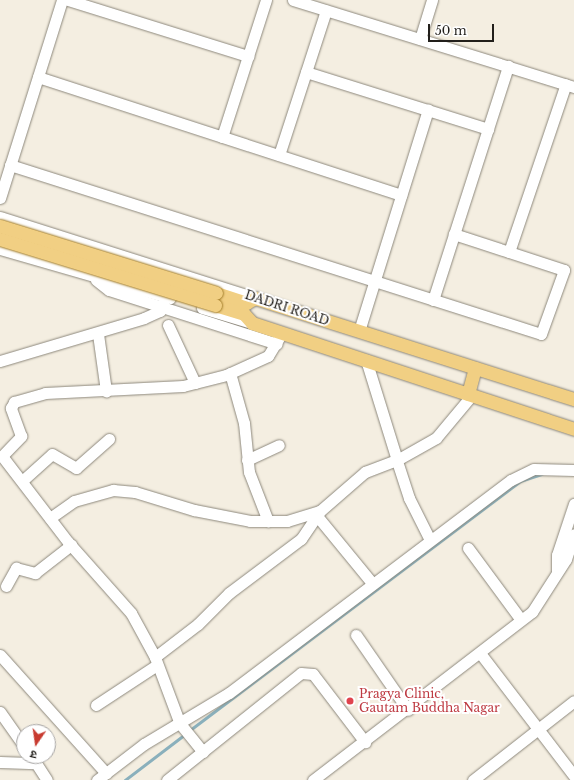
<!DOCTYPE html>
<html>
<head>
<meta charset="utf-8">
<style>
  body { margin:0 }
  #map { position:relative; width:574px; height:780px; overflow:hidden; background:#f4eee1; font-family:"Libre Baskerville","Noto Sans Devanagari",serif }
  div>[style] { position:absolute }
  .stream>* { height:2.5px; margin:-1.25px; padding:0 1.25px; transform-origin:1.25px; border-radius:1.25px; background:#8ab0bc }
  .roads { filter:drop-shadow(0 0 1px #8d887c) drop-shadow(0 0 1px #8d887c) }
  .minor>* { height:11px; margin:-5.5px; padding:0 5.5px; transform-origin:5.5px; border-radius:5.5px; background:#fff }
  .major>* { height:13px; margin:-6.5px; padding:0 6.5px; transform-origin:6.5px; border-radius:6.5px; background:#f1cf83 }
  .bridges { filter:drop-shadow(0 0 1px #a27d29) drop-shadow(0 0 1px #a27d29) }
  .major-bridge>* { height:13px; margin:-6.5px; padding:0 6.5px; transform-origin:6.5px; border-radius:6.5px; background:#f1cf83 }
  .dots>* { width:11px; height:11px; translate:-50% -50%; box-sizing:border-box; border:2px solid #fff; border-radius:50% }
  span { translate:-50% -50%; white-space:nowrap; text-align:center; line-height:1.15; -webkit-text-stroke:4px #fff; paint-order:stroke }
  .street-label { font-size:12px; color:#221f1b }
  .health-label { font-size:12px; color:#be3a42 }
  .left { translate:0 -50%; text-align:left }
  .north { position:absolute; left:16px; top:724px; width:40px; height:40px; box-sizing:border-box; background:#fff; border:1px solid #a7a5a4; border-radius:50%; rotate:193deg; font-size:11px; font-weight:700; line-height:16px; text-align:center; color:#221f1b }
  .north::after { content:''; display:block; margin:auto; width:14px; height:18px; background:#c83b30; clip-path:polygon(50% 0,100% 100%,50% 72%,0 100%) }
  .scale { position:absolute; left:428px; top:24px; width:66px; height:18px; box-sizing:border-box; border:2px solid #221f1b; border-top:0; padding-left:5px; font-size:12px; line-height:14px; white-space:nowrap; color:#221f1b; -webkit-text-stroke:3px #fff; paint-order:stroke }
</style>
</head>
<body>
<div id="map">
  <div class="stream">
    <i style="left:190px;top:730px;width:413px;rotate:-37deg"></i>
    <i style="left:520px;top:481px;width:23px;rotate:-18deg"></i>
    <i style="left:125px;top:780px;width:74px;rotate:-37.3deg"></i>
  </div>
  <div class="roads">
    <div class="minor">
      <i style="left:68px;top:0;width:189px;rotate:17.3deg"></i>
      <i style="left:293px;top:0;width:294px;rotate:17.2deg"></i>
      <i style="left:420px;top:39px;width:41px;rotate:-72.9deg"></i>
      <i style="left:306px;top:72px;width:191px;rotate:17.4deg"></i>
      <i style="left:38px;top:77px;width:382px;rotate:18deg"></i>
      <i style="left:222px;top:137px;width:144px;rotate:-72.2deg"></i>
      <i style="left:279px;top:155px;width:152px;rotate:-72deg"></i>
      <i style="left:10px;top:165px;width:557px;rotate:17.65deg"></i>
      <i style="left:541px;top:334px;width:68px;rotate:-70.2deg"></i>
      <i style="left:564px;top:270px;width:116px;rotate:-161.9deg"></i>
      <i style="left:0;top:198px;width:207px;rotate:-72.6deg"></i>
      <i style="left:0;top:217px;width:268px;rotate:17.6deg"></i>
      <i style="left:0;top:249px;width:177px;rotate:16.1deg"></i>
      <i style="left:509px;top:252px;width:177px;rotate:-71.3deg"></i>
      <i style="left:96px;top:280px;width:16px;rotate:38deg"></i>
      <i style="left:109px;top:290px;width:176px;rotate:17.8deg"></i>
      <i style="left:433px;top:300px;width:246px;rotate:-72.2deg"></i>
      <i style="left:202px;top:308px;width:52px;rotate:16.7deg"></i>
      <i style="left:168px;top:325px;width:64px;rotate:65deg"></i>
      <i style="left:359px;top:331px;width:232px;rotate:-72.7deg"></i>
      <i style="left:98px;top:334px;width:58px;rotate:82deg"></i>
      <i style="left:0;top:361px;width:150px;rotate:-16.6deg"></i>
      <i style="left:144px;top:318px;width:17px;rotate:-24deg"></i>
      <i style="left:160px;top:311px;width:8px;rotate:-67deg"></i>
      <i style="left:230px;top:373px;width:52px;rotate:74.4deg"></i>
      <i style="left:244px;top:423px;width:49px;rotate:84.2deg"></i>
      <i style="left:249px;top:472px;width:53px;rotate:68.8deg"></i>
      <i style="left:247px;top:460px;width:35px;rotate:-25deg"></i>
      <i style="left:22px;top:481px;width:40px;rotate:-42deg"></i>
      <i style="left:52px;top:454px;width:28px;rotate:30deg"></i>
      <i style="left:76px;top:468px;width:44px;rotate:-41.3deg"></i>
      <i style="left:317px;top:516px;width:87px;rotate:50.6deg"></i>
      <i style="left:50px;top:518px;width:29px;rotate:-35deg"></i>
      <i style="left:74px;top:501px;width:41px;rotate:-15.8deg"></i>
      <i style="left:113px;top:490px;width:22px;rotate:5deg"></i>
      <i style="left:135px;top:492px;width:62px;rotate:17deg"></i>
      <i style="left:194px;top:510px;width:57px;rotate:11.1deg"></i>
      <i style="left:250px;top:521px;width:37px"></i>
      <i style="left:287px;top:521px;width:34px;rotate:-17deg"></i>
      <i style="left:320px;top:511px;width:60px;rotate:-40.9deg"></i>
      <i style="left:365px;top:472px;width:34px;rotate:-21deg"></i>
      <i style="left:397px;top:460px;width:105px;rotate:-107.2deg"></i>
      <i style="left:430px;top:540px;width:47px;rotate:-116.6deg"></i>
      <i style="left:409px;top:498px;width:40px;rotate:-108deg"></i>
      <i style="left:397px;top:460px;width:45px;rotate:-29.4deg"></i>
      <i style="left:436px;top:438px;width:56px;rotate:-50.1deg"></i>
      <i style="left:468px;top:548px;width:89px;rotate:53.6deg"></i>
      <i style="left:557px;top:571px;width:16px;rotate:-90deg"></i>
      <i style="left:557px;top:555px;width:54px;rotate:-71.6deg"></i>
      <i style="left:6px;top:586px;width:21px;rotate:-61deg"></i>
      <i style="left:16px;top:568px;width:20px;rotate:15deg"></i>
      <i style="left:35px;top:573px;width:46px;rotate:-37.9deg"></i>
      <i style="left:356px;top:635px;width:91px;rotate:55.3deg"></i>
      <i style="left:480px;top:653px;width:155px;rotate:52.6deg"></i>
      <i style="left:0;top:655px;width:159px;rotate:48.1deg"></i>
      <i style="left:155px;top:657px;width:54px;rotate:-37.5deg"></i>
      <i style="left:198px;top:624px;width:44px;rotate:-45deg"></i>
      <i style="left:229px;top:593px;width:90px;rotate:-36.9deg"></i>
      <i style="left:301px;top:539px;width:34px;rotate:-56deg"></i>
      <i style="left:96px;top:705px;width:73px;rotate:-33.3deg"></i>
      <i style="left:0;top:712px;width:42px;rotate:54.8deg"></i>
      <i style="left:203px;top:752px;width:36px;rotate:-129deg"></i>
      <i style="left:180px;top:724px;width:72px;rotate:-110.5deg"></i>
      <i style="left:155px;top:657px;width:50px;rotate:-118.6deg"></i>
      <i style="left:131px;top:613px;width:95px;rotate:-131.6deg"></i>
      <i style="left:68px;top:542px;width:108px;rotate:-127.5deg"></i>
      <i style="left:2px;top:456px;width:28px;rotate:-46deg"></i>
      <i style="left:21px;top:436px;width:30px;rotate:-110deg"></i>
      <i style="left:11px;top:408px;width:7px;rotate:-63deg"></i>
      <i style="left:14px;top:402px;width:32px;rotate:-16deg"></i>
      <i style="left:45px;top:393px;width:138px;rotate:-2.9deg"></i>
      <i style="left:183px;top:386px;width:44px;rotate:-14.3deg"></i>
      <i style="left:226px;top:375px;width:46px;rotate:-24.3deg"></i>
      <i style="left:268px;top:356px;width:27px;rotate:-59deg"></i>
      <i style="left:32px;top:757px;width:27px;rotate:57deg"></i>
      <i style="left:0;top:762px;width:36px;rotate:2deg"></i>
      <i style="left:97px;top:780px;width:59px;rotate:-37.5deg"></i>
      <i style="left:144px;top:744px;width:99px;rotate:-31deg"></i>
      <i style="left:229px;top:693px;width:353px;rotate:-37.1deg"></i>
      <i style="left:511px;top:480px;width:25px;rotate:-26deg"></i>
      <i style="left:534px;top:469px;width:40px;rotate:1.4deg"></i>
      <i style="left:167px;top:780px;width:171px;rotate:-38.6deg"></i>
      <i style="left:301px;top:673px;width:12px;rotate:5deg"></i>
      <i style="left:313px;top:674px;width:86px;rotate:52.6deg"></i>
      <i style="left:313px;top:780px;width:276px;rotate:-37.5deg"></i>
      <i style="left:532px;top:612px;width:63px;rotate:-57.3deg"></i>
      <i style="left:566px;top:559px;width:26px;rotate:-72deg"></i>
      <i style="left:473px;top:780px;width:128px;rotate:-38deg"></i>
    </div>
    <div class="major">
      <i style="left:216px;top:293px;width:32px;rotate:18deg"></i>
      <i style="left:246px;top:303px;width:10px;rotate:-29deg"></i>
      <i style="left:255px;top:298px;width:335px;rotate:17.6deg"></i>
      <i style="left:215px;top:305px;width:30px;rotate:17deg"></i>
      <i style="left:244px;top:314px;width:12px;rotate:48deg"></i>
      <i style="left:252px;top:323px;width:339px;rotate:18.2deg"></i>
      <i style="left:468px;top:394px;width:27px;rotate:-75deg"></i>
    </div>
  </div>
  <div class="bridges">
    <div class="major-bridge">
      <i style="left:0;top:226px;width:226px;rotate:17.2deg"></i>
      <i style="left:0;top:239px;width:225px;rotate:17.1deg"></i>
    </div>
  </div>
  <div class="dots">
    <i style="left:350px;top:701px;background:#e0444e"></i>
  </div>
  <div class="street-label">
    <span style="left:287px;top:308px;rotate:18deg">DADRI ROAD</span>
  </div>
  <div class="health-label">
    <span class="left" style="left:359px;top:701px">Pragya Clinic,<br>Gautam Buddha Nagar</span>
  </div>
  <div class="north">उ</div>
  <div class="scale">50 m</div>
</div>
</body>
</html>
